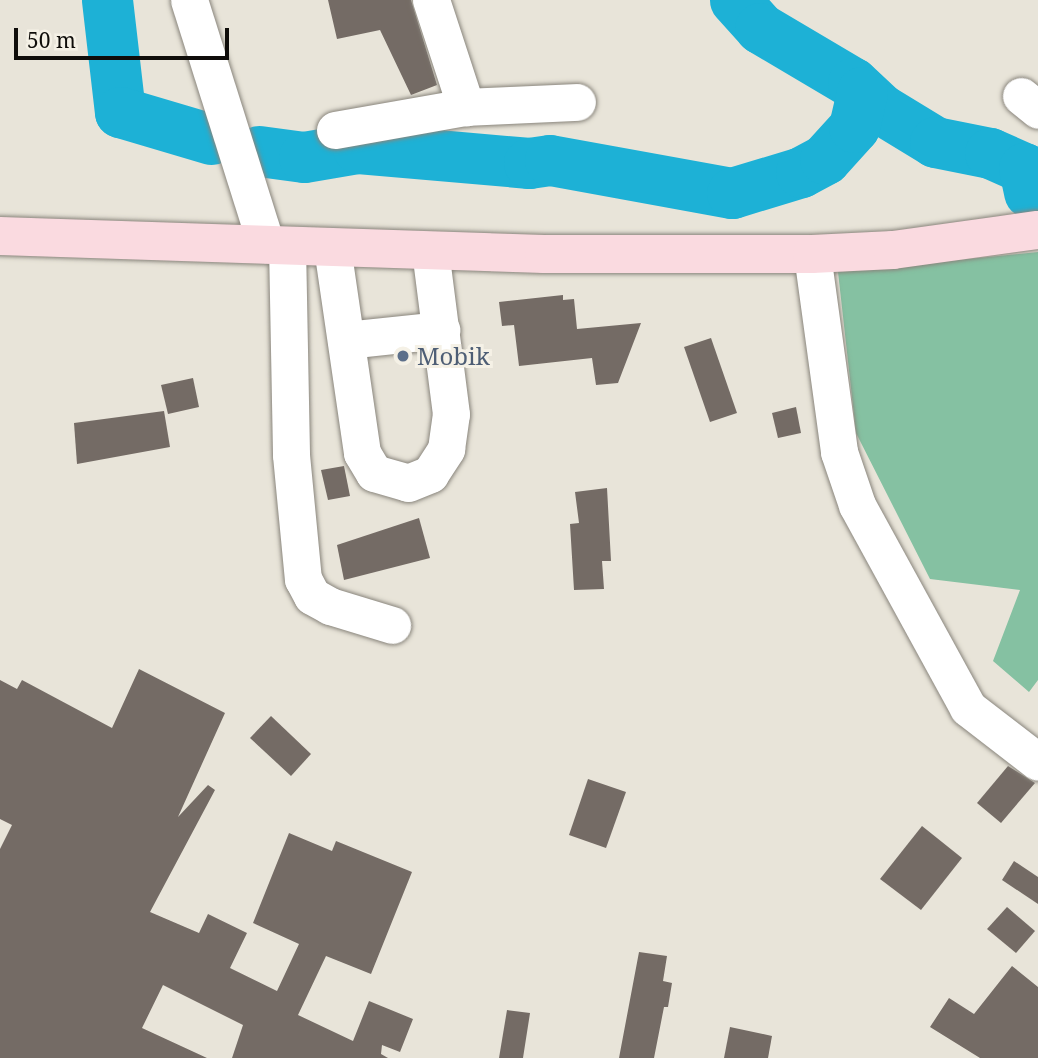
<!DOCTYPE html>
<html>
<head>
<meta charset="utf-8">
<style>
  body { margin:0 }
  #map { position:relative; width:1038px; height:1058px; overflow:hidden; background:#e8e4d9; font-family:"Noto Serif",serif }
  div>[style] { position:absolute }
  .green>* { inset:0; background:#85c1a2 }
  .river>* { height:51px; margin:-25.5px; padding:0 25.5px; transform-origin:25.5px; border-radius:25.5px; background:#1db1d6 }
  .building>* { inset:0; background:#746b65 }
  .roads { filter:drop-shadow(0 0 2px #89857c) drop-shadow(0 0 2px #89857c) }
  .minor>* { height:37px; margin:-18.5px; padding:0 18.5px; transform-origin:18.5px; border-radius:18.5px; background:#fff }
  .major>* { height:38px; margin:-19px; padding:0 19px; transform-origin:19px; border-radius:19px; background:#fadae0 }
  .dots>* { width:19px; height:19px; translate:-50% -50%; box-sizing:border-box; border:4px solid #f5f1e6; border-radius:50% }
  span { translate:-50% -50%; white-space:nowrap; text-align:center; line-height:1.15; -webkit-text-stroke:6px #f5f1e6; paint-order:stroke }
  .service-label { font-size:24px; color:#4e5e75 }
  .left { translate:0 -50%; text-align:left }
  .scale { position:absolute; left:14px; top:28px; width:215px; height:32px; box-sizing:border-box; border:4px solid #0f0d0a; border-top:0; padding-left:9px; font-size:21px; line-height:24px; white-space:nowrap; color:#0f0d0a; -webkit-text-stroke:5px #f5f1e6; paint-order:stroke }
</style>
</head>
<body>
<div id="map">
  <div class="green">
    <i style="clip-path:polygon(1038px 252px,1038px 680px,1029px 692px,993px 661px,1020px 590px,930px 579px,856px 433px,838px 272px)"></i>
  </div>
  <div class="river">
    <i style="left:107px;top:0;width:113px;rotate:83.4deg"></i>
    <i style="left:120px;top:112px;width:95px;rotate:16.5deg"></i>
    <i style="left:735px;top:0;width:38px;rotate:48deg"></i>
    <i style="left:760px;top:28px;width:108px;rotate:30.6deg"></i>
    <i style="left:853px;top:83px;width:38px;rotate:43deg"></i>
    <i style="left:881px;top:109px;width:63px;rotate:31.4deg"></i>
    <i style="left:935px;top:142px;width:56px;rotate:11.3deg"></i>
    <i style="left:990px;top:153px;width:37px;rotate:24deg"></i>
    <i style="left:1024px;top:168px;width:25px;rotate:78deg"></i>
    <i style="left:259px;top:151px;width:45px;rotate:7.6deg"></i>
    <i style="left:304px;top:157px;width:55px;rotate:-9.5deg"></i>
    <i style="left:358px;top:148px;width:172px;rotate:5deg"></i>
    <i style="left:529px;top:163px;width:21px;rotate:-8deg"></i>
    <i style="left:550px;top:160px;width:185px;rotate:10.3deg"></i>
    <i style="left:732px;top:193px;width:72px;rotate:-16.9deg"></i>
    <i style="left:801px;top:172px;width:27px;rotate:-28deg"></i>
    <i style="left:825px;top:159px;width:43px;rotate:-47.8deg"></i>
    <i style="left:854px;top:127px;width:36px;rotate:-77deg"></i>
  </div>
  <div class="building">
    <i style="clip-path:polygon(328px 0,411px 0,437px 85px,411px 95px,380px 30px,337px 39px)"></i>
    <i style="clip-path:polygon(563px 295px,563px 300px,574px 299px,577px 329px,641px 323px,618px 383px,596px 385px,592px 358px,519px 366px,514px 325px,502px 326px,499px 302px)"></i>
    <i style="clip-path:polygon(711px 338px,737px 413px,710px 422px,684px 347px)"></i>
    <i style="clip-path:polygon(193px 378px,199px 407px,168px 414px,161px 385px)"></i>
    <i style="clip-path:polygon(796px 407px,801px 433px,778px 438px,772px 413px)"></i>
    <i style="clip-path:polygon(164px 411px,170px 447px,77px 464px,74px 423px)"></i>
    <i style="clip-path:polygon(344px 466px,350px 496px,328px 500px,321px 470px)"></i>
    <i style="clip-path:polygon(607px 488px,611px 561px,602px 561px,604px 589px,574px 590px,570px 524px,579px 523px,575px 492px)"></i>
    <i style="clip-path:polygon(419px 518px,430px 558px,344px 580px,337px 545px)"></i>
    <i style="clip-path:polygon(139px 669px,225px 713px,178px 817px,208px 785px,215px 790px,150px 912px,199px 933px,208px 914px,247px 933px,230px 968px,277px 991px,299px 944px,253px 923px,289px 833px,332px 851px,336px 841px,412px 872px,371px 974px,326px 956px,298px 1015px,353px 1041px,369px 1001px,413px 1019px,400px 1052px,382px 1045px,381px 1054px,388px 1058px,232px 1058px,243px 1025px,163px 985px,142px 1028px,207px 1058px,0 1058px,0 849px,12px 825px,0 819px,0 680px,17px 689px,22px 680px,112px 728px)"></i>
    <i style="clip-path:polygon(271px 716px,311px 754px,291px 776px,250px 738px)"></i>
    <i style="clip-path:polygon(1008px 766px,1035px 783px,1001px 823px,977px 803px)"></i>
    <i style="clip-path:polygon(588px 779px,626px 792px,606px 848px,569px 835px)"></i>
    <i style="clip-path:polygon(922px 826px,962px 858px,921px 910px,880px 879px)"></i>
    <i style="clip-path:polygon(1014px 861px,1038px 877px,1038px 904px,1002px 880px)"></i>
    <i style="clip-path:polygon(1007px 907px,1035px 931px,1016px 953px,987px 929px)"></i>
    <i style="clip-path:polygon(639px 952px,667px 956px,663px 981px,672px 983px,668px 1007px,664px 1007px,654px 1058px,619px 1058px)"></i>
    <i style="clip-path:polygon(1012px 966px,1038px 987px,1038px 1058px,980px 1058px,930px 1027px,949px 998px,974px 1014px)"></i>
    <i style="clip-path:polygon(507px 1010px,530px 1013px,523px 1058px,499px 1058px)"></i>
    <i style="clip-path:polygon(730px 1027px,772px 1036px,768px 1058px,724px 1058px)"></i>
  </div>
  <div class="roads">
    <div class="minor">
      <i style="left:189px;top:0;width:256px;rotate:72.5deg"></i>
      <i style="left:431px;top:0;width:113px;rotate:71.9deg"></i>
      <i style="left:1021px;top:96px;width:22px;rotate:39deg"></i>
      <i style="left:335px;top:130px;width:133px;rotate:-10deg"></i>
      <i style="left:466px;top:107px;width:111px;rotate:-2.6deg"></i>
      <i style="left:287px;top:245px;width:210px;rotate:88.9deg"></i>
      <i style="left:291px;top:455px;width:125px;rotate:84.5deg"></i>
      <i style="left:303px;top:579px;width:19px;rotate:62deg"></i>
      <i style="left:312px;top:596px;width:21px;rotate:29deg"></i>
      <i style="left:330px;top:606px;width:65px;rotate:17deg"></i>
      <i style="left:332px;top:247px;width:208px;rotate:81.7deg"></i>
      <i style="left:362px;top:453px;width:23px;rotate:59deg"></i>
      <i style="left:374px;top:473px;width:35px;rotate:16deg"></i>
      <i style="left:408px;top:483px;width:24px;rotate:-22deg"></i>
      <i style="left:430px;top:474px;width:30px;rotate:-57deg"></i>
      <i style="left:446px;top:449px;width:35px;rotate:-82deg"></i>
      <i style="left:451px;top:414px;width:164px;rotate:-97.3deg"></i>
      <i style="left:812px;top:254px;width:200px;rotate:82.2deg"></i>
      <i style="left:839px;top:452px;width:56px;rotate:71.2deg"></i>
      <i style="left:857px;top:505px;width:231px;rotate:61.3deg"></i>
      <i style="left:968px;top:708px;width:88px;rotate:37.6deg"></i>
      <i style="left:346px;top:340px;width:96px;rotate:-6deg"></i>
    </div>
    <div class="major">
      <i style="left:0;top:236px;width:544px;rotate:1.9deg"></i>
      <i style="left:544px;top:254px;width:268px"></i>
      <i style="left:812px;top:254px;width:81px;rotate:-2.8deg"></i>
      <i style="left:893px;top:250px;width:146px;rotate:-7.9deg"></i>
    </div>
  </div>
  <div class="dots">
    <i style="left:403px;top:356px;background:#5c6f8a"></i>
  </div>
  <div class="service-label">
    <span class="left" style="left:417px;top:356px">Mobik</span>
  </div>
  <div class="scale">50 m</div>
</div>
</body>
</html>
